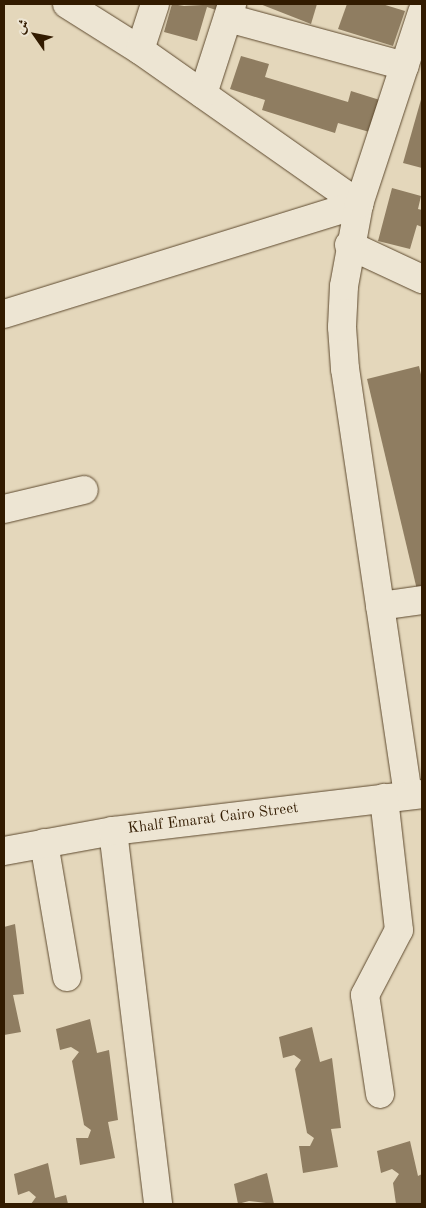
<!DOCTYPE html>
<html>
<head>
<meta charset="utf-8">
<style>
  body { margin:0 }
  #map { position:relative; width:426px; height:1208px; overflow:hidden; background:#e4d7bb; font-family:"Old Standard TT",Amiri,serif }
  div>[style] { position:absolute }
  .building>* { inset:0; background:#8f7d61 }
  .roads { filter:drop-shadow(0 0 1px #5e4a2f) drop-shadow(0 0 1px #5e4a2f) }
  .minor>* { height:28px; margin:-14px; padding:0 14px; transform-origin:14px; border-radius:14px; background:#ede5d3 }
  span { translate:-50% -50%; white-space:nowrap; text-align:center; line-height:1.15; -webkit-text-stroke:4px #ede5d3; paint-order:stroke }
  .street-label { font-size:15px; color:#321b00 }
  .frame { position:absolute; inset:0; border:5px solid #321b00; pointer-events:none }
  .north { position:absolute; left:10px; top:10px; width:50px; height:50px; -webkit-text-stroke:4px #ede5d3; paint-order:stroke; rotate:303deg; font-size:14px; font-weight:700; line-height:20px; text-align:center; color:#321b00 }
  .north::after { content:''; display:block; margin:auto; width:18px; height:22px; background:#321b00; clip-path:polygon(50% 0,100% 100%,50% 72%,0 100%) }
</style>
</head>
<body>
<div id="map">
  <div class="building">
    <i style="clip-path:polygon(172px 4px,184px 6px,221px 4px,219px 11px,207px 7px,197px 41px,164px 32px)"></i>
    <i style="clip-path:polygon(260px 4px,317px 4px,311px 24px)"></i>
    <i style="clip-path:polygon(347px 4px,382px 4px,405px 11px,393px 46px,338px 29px)"></i>
    <i style="clip-path:polygon(241px 56px,269px 64px,265px 77px,348px 102px,351px 91px,383px 101px,373px 133px,338px 123px,335px 133px,262px 110px,265px 100px,230px 89px)"></i>
    <i style="clip-path:polygon(422px 96px,422px 168px,403px 163px)"></i>
    <i style="clip-path:polygon(392px 188px,421px 196px,418px 209px,422px 210px,422px 227px,417px 225px,410px 249px,378px 241px)"></i>
    <i style="clip-path:polygon(419px 366px,422px 379px,422px 593px,418px 594px,367px 379px)"></i>
    <i style="clip-path:polygon(15px 924px,24px 994px,13px 995px,21px 1032px,4px 1035px,4px 927px)"></i>
    <i style="clip-path:polygon(90px 1019px,97px 1053px,109px 1050px,118px 1120px,108px 1122px,115px 1158px,80px 1165px,76px 1138px,88px 1138px,91px 1130px,84px 1125px,72px 1061px,79px 1052px,71px 1047px,60px 1050px,56px 1029px)"></i>
    <i style="clip-path:polygon(312px 1027px,320px 1062px,332px 1058px,341px 1128px,331px 1129px,338px 1167px,303px 1173px,299px 1146px,310px 1146px,314px 1138px,307px 1133px,295px 1069px,301px 1060px,294px 1055px,283px 1058px,279px 1037px)"></i>
    <i style="clip-path:polygon(410px 1141px,418px 1176px,422px 1174px,422px 1204px,396px 1204px,393px 1183px,399px 1174px,392px 1169px,381px 1173px,377px 1151px)"></i>
    <i style="clip-path:polygon(48px 1163px,55px 1198px,66px 1195px,68px 1204px,31px 1204px,36px 1197px,29px 1191px,18px 1195px,14px 1174px)"></i>
    <i style="clip-path:polygon(267px 1173px,274px 1204px,249px 1201px,238px 1204px,234px 1184px)"></i>
  </div>
  <div class="roads">
    <div class="minor">
      <i style="left:67px;top:4px;width:86px;rotate:32.2deg"></i>
      <i style="left:140px;top:50px;width:268px;rotate:35.1deg"></i>
      <i style="left:228px;top:18px;width:183px;rotate:15.2deg"></i>
      <i style="left:140px;top:50px;width:48px;rotate:-71.9deg"></i>
      <i style="left:203px;top:94px;width:95px;rotate:-72.1deg"></i>
      <i style="left:349px;top:245px;width:81px;rotate:25deg"></i>
      <i style="left:4px;top:314px;width:372px;rotate:-17.2deg"></i>
      <i style="left:4px;top:509px;width:82px;rotate:-13.4deg"></i>
      <i style="left:380px;top:606px;width:42px;rotate:-8.1deg"></i>
      <i style="left:408px;top:795px;width:431px;rotate:-98.4deg"></i>
      <i style="left:345px;top:369px;width:42px;rotate:-94.1deg"></i>
      <i style="left:342px;top:327px;width:41px;rotate:-87.2deg"></i>
      <i style="left:344px;top:286px;width:83px;rotate:-79.6deg"></i>
      <i style="left:359px;top:204px;width:202px;rotate:-71.8deg"></i>
      <i style="left:113px;top:831px;width:376px;rotate:83.1deg"></i>
      <i style="left:44px;top:843px;width:136px;rotate:80.3deg"></i>
      <i style="left:4px;top:851px;width:111px;rotate:-10.4deg"></i>
      <i style="left:113px;top:831px;width:311px;rotate:-6.8deg"></i>
      <i style="left:380px;top:1094px;width:100px;rotate:-98.6deg"></i>
      <i style="left:365px;top:995px;width:73px;rotate:-62.4deg"></i>
      <i style="left:399px;top:930px;width:133px;rotate:-96.5deg"></i>
    </div>
  </div>
  <div class="street-label">
    <span style="left:213px;top:819px;rotate:-7deg">Khalf Emarat Cairo Street</span>
  </div>
  <div class="frame"></div>
  <div class="north">ش</div>
</div>
</body>
</html>
